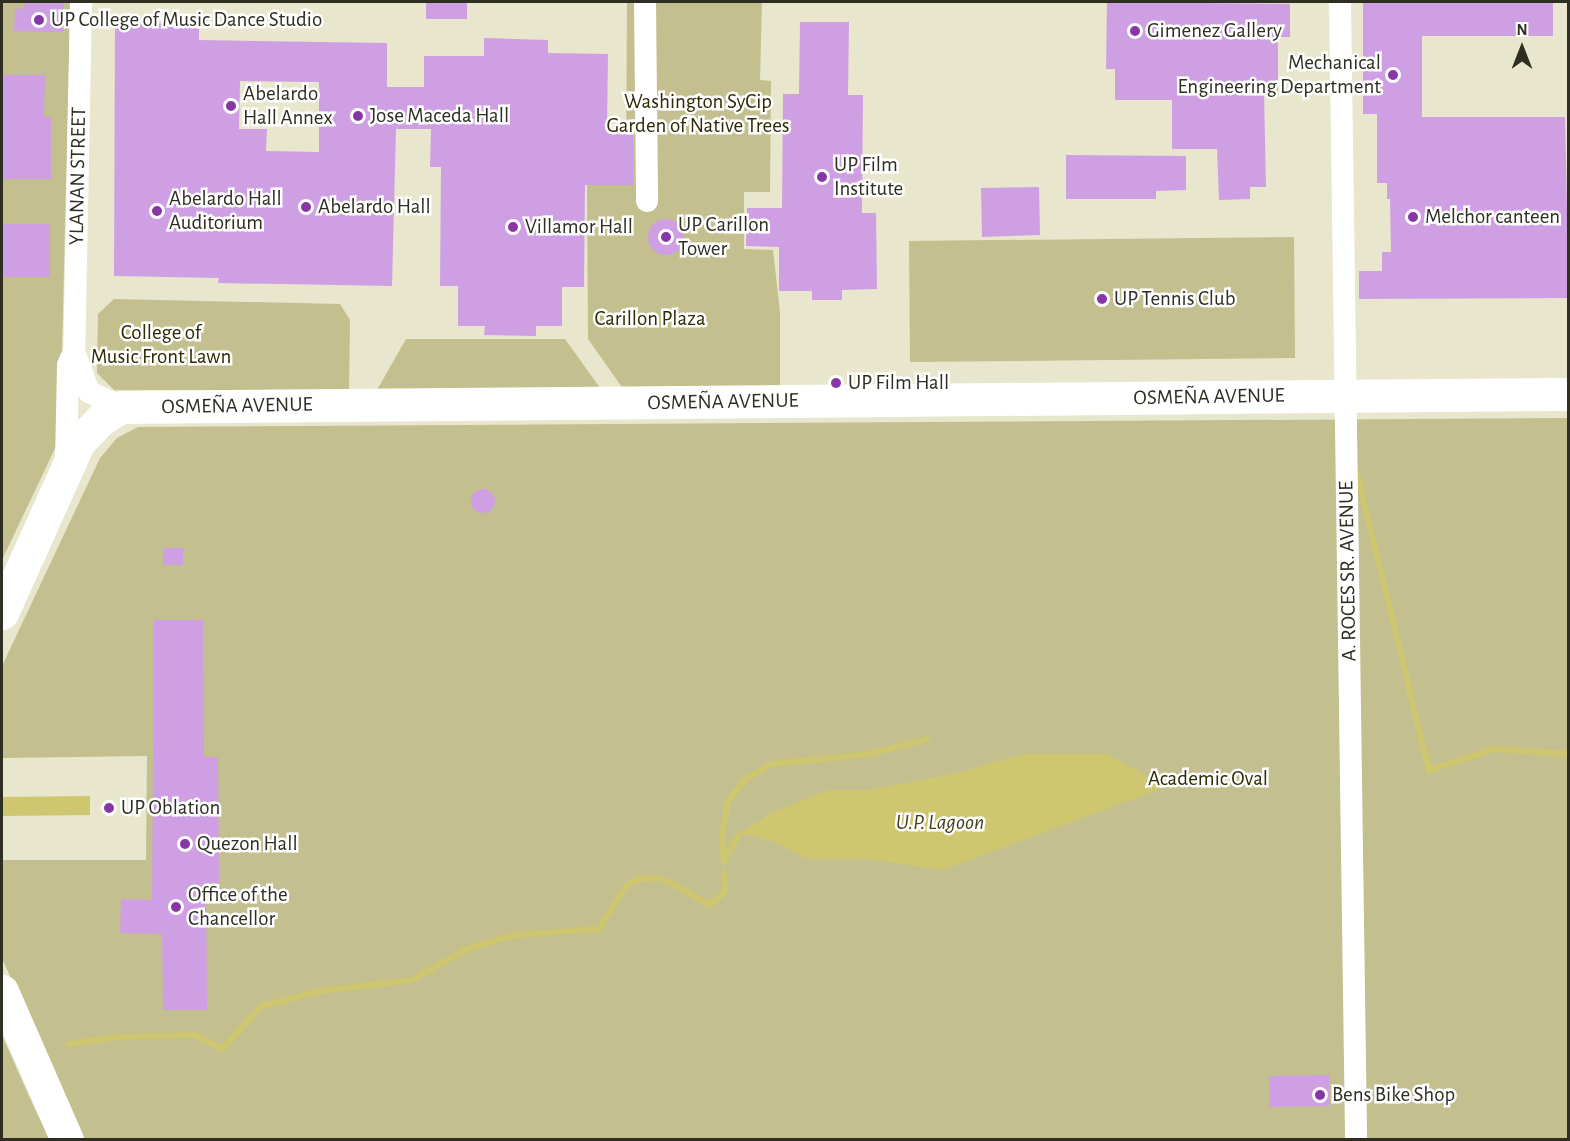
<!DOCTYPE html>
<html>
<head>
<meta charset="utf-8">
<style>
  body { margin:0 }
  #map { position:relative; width:1570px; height:1141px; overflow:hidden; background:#e8e6cc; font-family:"Alegreya Sans",sans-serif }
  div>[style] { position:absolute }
  .green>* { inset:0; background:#c3bf8f }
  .water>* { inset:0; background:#cec770 }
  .stream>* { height:6px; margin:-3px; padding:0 3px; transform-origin:3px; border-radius:3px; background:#cec770 }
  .building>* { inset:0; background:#cf9fe4 }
  .round { border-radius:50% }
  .street>* { height:22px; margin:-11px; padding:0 11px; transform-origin:11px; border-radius:11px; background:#fff }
  .secondary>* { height:33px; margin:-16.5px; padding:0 16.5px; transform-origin:16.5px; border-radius:16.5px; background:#fff }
  .dots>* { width:16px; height:16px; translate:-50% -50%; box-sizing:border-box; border:3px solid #fff; border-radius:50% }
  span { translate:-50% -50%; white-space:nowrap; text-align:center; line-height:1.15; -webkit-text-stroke:5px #fff; paint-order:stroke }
  .poi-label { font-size:21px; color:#2e2e23 }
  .left { translate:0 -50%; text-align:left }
  .right { translate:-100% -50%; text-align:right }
  .park-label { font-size:21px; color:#2e2a03 }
  .street-label { font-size:21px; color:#2e2e23 }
  .water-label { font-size:22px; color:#423f1a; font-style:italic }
  .frame { position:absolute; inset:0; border:3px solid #2e2e23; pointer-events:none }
  .north { position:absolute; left:1492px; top:18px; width:60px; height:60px; -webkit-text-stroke:4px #fff; paint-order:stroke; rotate:0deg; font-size:16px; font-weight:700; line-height:24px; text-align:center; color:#2e2e23 }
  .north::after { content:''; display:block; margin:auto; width:21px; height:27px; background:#2e2e23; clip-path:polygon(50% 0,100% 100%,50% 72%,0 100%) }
</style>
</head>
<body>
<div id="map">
  <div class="green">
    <i style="clip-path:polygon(2px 2px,70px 2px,70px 15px,60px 438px,2px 560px)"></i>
    <i style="clip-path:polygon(627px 2px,762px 2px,760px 80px,771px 81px,770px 192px,744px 192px,744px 249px,773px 250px,780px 312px,780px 391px,624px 390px,588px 339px,587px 185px,626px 185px)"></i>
    <i style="clip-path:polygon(1294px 237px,1295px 358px,910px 362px,909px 241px)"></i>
    <i style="clip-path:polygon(114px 299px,340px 304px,350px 320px,349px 390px,114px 390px,97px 373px,98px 314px)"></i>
    <i style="clip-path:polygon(406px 339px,565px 339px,603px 392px,377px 390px)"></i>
    <i style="clip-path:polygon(1568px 418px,1568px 1139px,82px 1139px,2px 958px,2px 860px,146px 860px,147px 756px,2px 758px,2px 666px,100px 458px,117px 438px,138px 427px)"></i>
    <i style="clip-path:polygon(2px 1035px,29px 1096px,49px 1139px,2px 1139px)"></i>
  </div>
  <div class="water">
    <i style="clip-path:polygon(1023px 754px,1108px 754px,1146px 776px,1171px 785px,943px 870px,868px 859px,808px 859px,774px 842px,740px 833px,771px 813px,828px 790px,868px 790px,957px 773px)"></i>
    <i style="clip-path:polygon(90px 796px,90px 815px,2px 816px,2px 797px)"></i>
  </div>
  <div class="stream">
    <i style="left:1356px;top:469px;width:310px;rotate:76.4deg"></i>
    <i style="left:1429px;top:770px;width:68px;rotate:-17.9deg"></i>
    <i style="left:1494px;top:749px;width:74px;rotate:3.9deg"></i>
    <i style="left:724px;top:861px;width:32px;rotate:-60deg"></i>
    <i style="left:724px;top:862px;width:27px;rotate:-94deg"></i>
    <i style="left:722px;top:835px;width:35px;rotate:-80deg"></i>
    <i style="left:728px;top:801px;width:27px;rotate:-51deg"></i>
    <i style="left:745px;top:780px;width:31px;rotate:-32deg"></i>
    <i style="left:771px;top:764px;width:100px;rotate:-5.8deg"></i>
    <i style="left:870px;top:754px;width:59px;rotate:-14.7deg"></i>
    <i style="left:69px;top:1044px;width:50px;rotate:-8deg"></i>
    <i style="left:119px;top:1037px;width:76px;rotate:-1.5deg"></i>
    <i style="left:195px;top:1035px;width:30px;rotate:27deg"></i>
    <i style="left:222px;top:1049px;width:59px;rotate:-47.1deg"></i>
    <i style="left:262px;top:1006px;width:61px;rotate:-14.3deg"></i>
    <i style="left:321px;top:991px;width:92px;rotate:-6.9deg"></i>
    <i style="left:412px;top:980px;width:63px;rotate:-29.4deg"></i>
    <i style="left:467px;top:949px;width:49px;rotate:-16.6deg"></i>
    <i style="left:514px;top:935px;width:85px;rotate:-4deg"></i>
    <i style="left:599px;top:929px;width:51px;rotate:-57.9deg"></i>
    <i style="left:626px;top:886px;width:15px;rotate:-28deg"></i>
    <i style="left:639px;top:879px;width:18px;rotate:-3deg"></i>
    <i style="left:657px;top:878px;width:15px;rotate:20deg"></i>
    <i style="left:671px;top:883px;width:45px;rotate:29.4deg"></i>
    <i style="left:710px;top:905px;width:20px;rotate:-41deg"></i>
    <i style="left:725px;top:892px;width:19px;rotate:-93deg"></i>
  </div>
  <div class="building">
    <i style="clip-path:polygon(25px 2px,64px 2px,63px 32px,14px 31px,15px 8px,24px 9px)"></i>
    <i style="clip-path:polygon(426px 2px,467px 2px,467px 19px,426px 19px)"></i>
    <i style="clip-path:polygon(1107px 2px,1290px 4px,1290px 37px,1278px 37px,1278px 92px,1264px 92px,1266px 187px,1250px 187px,1250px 199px,1219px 200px,1217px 149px,1172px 149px,1172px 100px,1115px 100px,1115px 69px,1106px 69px)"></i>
    <i style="clip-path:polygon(1363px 2px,1553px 2px,1553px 36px,1422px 36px,1422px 117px,1565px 117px,1569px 298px,1359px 299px,1359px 271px,1382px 271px,1382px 252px,1391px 252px,1390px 199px,1387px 199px,1387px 183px,1377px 183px,1377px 114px,1363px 114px)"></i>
    <i style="clip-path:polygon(800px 22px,849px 22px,848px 95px,863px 95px,862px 213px,876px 213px,877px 289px,842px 290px,842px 300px,812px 300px,812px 291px,779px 291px,779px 247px,746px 246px,747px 208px,782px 208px,783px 94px,799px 94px)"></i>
    <i style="clip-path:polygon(evenodd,115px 23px,199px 24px,199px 40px,387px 43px,387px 87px,424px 87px,424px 56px,484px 56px,484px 38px,548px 40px,548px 53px,608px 54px,607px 129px,633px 129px,633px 185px,585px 185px,584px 287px,562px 287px,562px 326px,536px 326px,536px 336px,484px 335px,485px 326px,458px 326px,458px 286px,440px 286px,441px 167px,430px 167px,431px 129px,396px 129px,392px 286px,218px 283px,219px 278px,114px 276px,115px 23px,240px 81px,319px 82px,319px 152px,266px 151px,267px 129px,239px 129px,240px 81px)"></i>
    <i style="clip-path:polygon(2px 75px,45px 75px,44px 117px,51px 117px,51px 179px,2px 179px)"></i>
    <i style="clip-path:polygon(1066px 155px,1186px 156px,1186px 190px,1156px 191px,1156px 199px,1066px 199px)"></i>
    <i style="clip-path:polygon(1039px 187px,1040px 235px,982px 237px,981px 188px)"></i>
    <i class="round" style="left:648px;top:219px;width:36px;height:36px"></i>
    <i style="clip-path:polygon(2px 224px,50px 224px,50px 277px,2px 277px)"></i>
    <i class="round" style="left:471px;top:489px;width:24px;height:24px"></i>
    <i style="clip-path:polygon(163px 548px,183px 548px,183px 565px,163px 565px)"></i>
    <i style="clip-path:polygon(154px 620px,203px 620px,204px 757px,218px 757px,219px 883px,206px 883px,207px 1010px,163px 1010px,162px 934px,120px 933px,121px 899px,152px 900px)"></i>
    <i style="clip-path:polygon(1329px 1075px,1329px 1106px,1270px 1107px,1269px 1076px)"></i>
  </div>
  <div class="street">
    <i style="left:81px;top:2px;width:349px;rotate:91.1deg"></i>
    <i style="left:74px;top:351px;width:44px;rotate:69.9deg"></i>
    <i style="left:89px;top:392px;width:36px;rotate:24deg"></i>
    <i style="left:645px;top:2px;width:199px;rotate:89.4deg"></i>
    <i style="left:1340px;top:2px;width:1138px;rotate:89.19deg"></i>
    <i style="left:66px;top:462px;width:97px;rotate:-88.8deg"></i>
    <i style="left:68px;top:365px;width:8px;rotate:-67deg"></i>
  </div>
  <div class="secondary">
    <i style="left:2px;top:613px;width:188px;rotate:-65.8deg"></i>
    <i style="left:79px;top:442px;width:32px;rotate:-46deg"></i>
    <i style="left:101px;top:419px;width:24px;rotate:-30deg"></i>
    <i style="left:122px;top:407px;width:1446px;rotate:-0.52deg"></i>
    <i style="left:2px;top:991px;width:163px;rotate:66.4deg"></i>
  </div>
  <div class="dots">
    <i style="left:39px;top:20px;background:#8736a6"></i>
    <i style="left:1135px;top:31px;background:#8736a6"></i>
    <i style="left:1393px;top:75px;background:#8736a6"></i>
    <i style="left:231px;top:106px;background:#8736a6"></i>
    <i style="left:358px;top:116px;background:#8736a6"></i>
    <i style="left:822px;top:177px;background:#8736a6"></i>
    <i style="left:306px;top:207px;background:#8736a6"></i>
    <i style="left:157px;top:211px;background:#8736a6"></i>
    <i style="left:1413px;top:217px;background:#8736a6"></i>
    <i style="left:513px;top:227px;background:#8736a6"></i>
    <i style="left:666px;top:237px;background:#8736a6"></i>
    <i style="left:1102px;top:299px;background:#8736a6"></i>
    <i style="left:836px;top:383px;background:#8736a6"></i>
    <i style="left:109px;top:808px;background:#8736a6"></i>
    <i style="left:185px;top:844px;background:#8736a6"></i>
    <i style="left:176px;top:907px;background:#8736a6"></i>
    <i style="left:1320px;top:1095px;background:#8736a6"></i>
  </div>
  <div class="poi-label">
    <span class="left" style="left:51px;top:20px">UP College of Music Dance Studio</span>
    <span class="left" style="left:1147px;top:31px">Gimenez Gallery</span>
    <span class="right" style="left:1381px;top:75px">Mechanical<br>Engineering Department</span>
    <span class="left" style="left:243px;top:106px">Abelardo<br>Hall Annex</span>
    <span class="left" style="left:370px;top:116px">Jose Maceda Hall</span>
    <span class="left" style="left:834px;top:177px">UP Film<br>Institute</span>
    <span class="left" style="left:169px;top:211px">Abelardo Hall<br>Auditorium</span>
    <span class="left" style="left:318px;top:207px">Abelardo Hall</span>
    <span class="left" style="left:1425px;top:217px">Melchor canteen</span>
    <span class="left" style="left:678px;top:237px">UP Carillon<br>Tower</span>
    <span class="left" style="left:525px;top:227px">Villamor Hall</span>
    <span class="left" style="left:1114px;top:299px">UP Tennis Club</span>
    <span class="left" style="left:848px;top:383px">UP Film Hall</span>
    <span class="left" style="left:121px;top:808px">UP Oblation</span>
    <span class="left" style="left:197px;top:844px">Quezon Hall</span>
    <span class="left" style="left:188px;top:907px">Office of the<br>Chancellor</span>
    <span class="left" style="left:1332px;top:1095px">Bens Bike Shop</span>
  </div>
  <div class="park-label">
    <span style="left:698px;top:114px">Washington SyCip<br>Garden of Native Trees</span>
    <span style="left:650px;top:319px">Carillon Plaza</span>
    <span style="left:161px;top:345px">College of<br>Music Front Lawn</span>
    <span style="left:1208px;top:779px">Academic Oval</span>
  </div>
  <div class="street-label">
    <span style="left:78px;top:176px;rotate:-89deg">YLANAN STREET</span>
    <span style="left:1209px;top:397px;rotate:-1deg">OSMEÑA AVENUE</span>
    <span style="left:723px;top:402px;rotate:-1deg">OSMEÑA AVENUE</span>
    <span style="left:237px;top:406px;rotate:-1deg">OSMEÑA AVENUE</span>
    <span style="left:1348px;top:571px;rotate:-91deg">A. ROCES SR. AVENUE</span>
  </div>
  <div class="water-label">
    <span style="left:940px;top:823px">U.P. Lagoon</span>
  </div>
  <div class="frame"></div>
  <div class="north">N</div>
</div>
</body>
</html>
